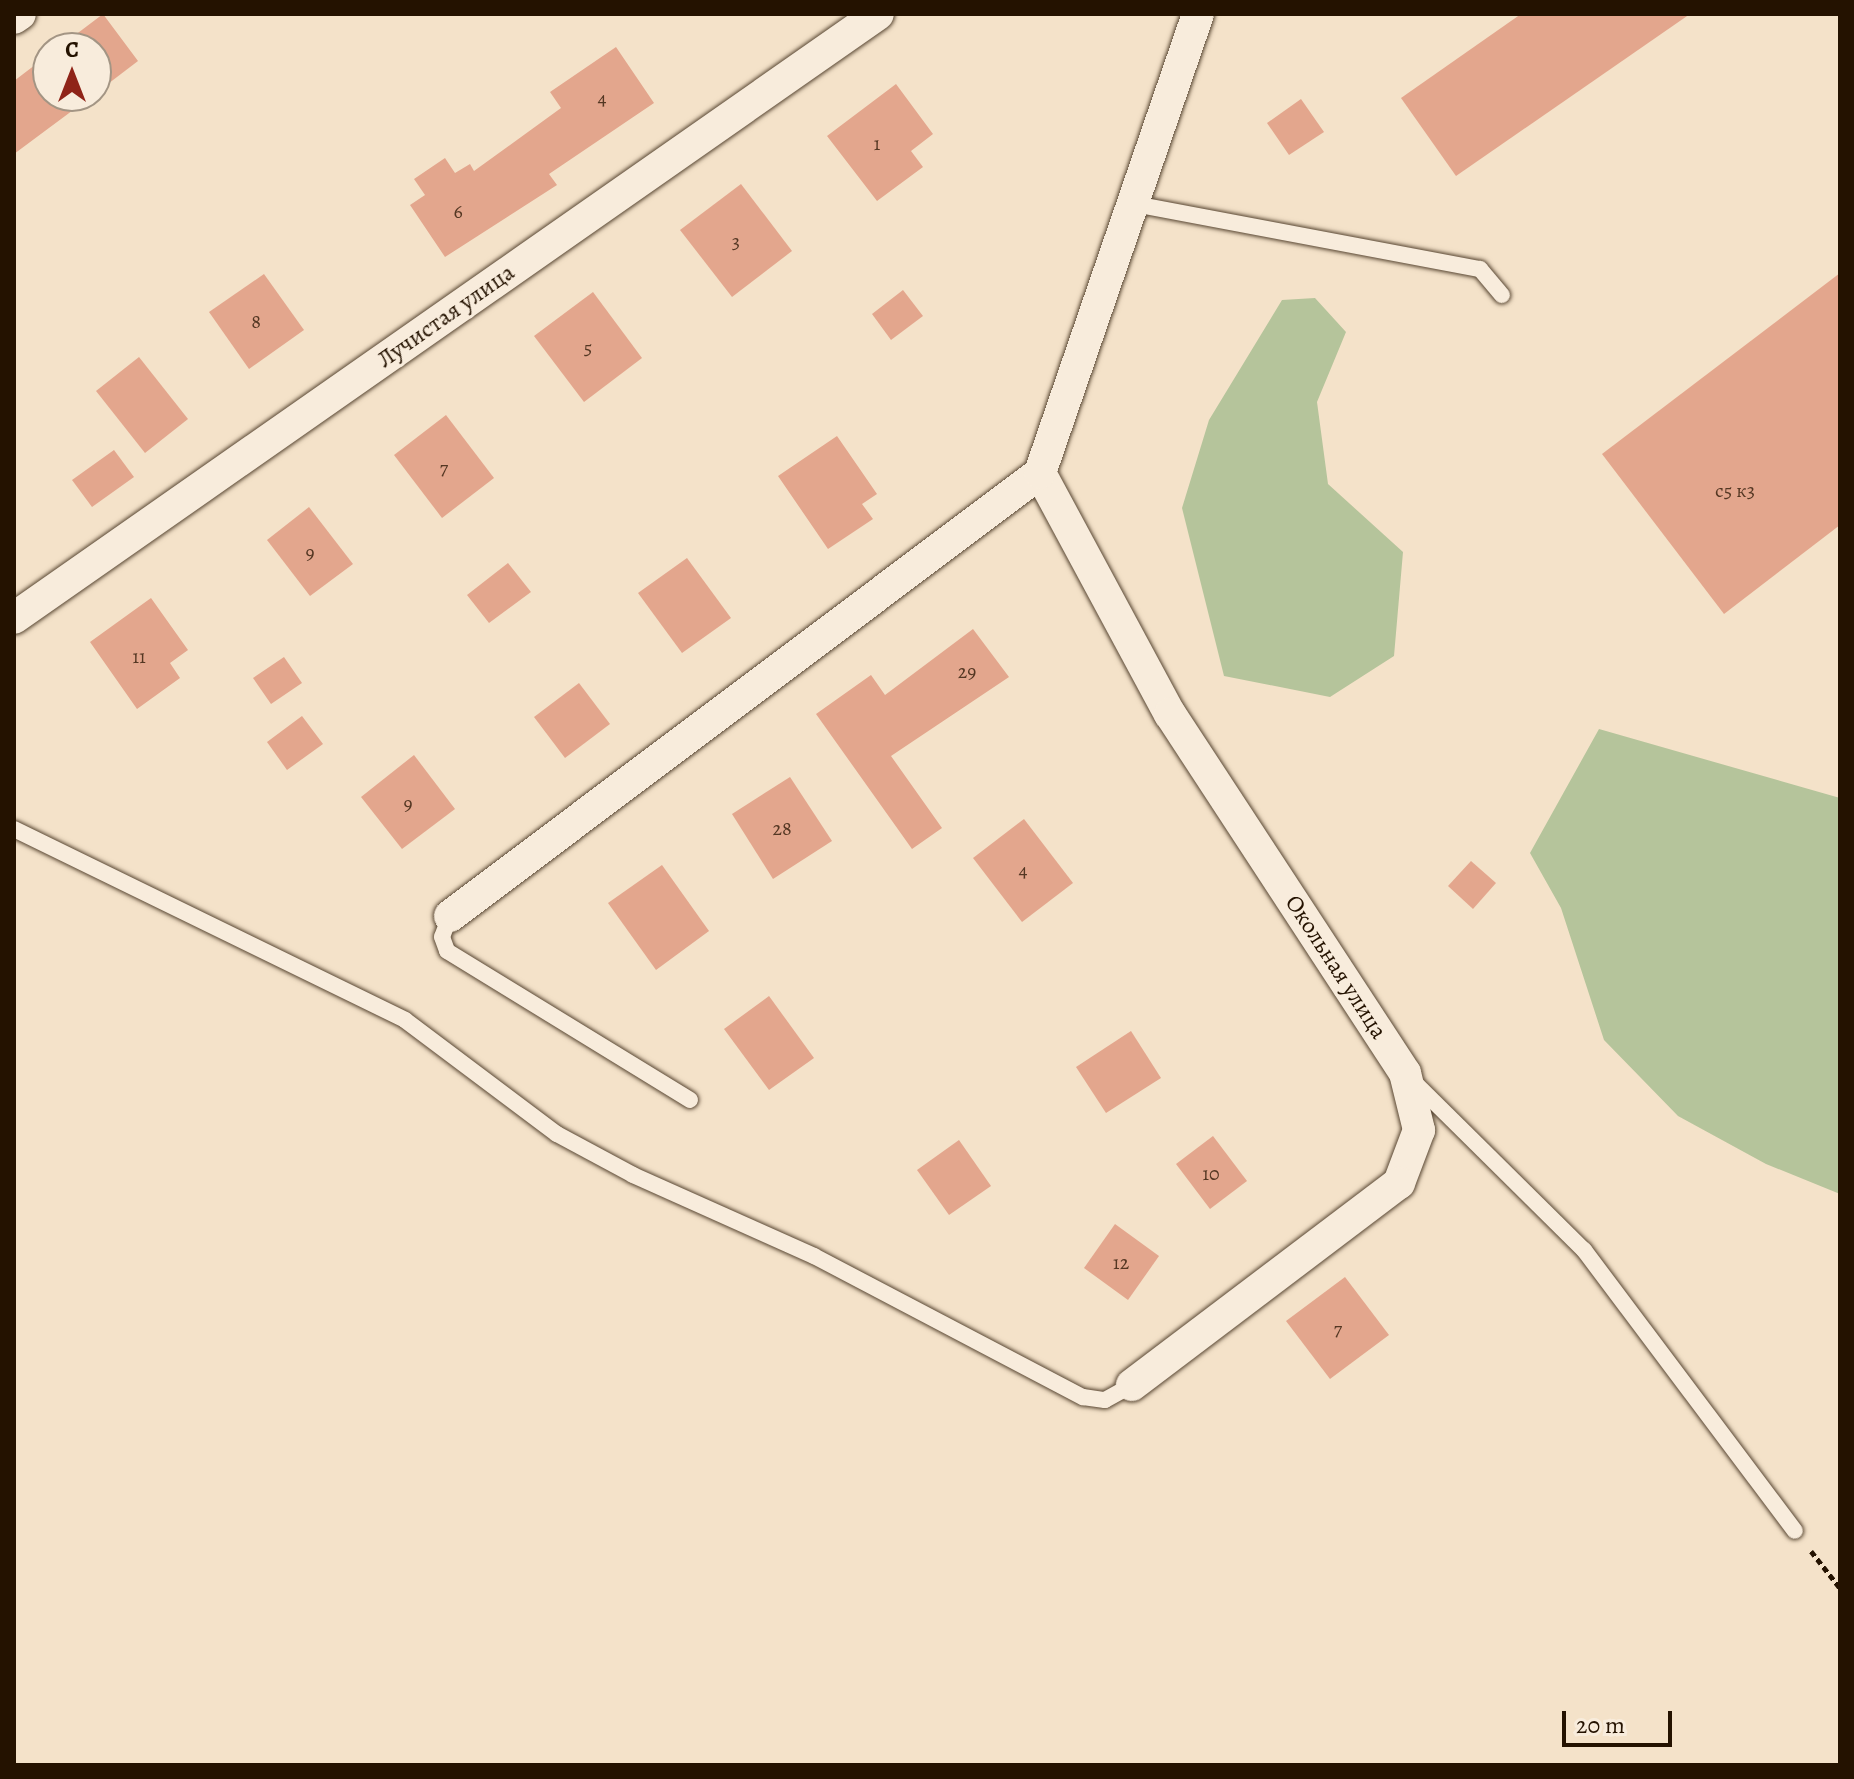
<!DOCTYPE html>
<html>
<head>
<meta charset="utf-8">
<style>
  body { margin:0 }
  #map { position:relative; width:1854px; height:1779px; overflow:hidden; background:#f4e2c9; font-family:Alegreya,serif }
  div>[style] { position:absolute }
  .green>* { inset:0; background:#b5c49b }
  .building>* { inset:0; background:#e3a68d }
  .path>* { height:5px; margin-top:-2.5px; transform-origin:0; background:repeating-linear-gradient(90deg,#241200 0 6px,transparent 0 10px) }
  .roads { filter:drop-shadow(0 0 2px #584632) drop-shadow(0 0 2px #584632) }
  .service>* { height:16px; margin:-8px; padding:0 8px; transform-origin:8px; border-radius:8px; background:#f8ecdc }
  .minor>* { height:32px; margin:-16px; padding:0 16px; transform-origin:16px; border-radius:16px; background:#f8ecdc }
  span { translate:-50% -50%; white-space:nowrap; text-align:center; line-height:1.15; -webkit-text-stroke:6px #f8ecdc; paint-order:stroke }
  .number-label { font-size:20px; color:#543723 }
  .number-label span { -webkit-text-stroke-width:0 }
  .street-label { font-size:24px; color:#241200 }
  .frame { position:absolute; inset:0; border:16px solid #241200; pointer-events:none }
  .north { position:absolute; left:32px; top:32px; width:80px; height:80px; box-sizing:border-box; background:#f8ecdc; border:2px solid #a39584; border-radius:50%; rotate:0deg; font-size:22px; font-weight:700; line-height:32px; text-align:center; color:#241200 }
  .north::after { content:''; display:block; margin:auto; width:28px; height:36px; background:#8f2418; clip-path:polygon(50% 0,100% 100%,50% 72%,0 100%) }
  .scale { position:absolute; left:1562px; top:1711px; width:110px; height:36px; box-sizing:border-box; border:4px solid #241200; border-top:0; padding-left:10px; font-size:24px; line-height:28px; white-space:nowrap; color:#241200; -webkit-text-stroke:6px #f8ecdc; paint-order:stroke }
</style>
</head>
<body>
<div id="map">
  <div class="green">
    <i style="clip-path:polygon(1315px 298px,1346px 332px,1317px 402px,1328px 484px,1403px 552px,1394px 656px,1330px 697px,1224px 676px,1182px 508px,1209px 420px,1282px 300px)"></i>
    <i style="clip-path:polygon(1599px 729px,1840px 798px,1840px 1194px,1766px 1164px,1678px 1116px,1604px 1040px,1561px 908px,1530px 853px)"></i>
  </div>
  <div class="building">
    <i style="clip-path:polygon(103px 14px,138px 61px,96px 93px,96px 48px,58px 48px)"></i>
    <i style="clip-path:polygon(1521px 14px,1690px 14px,1456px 176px,1401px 98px)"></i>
    <i style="clip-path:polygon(616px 47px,654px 103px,549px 174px,557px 185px,445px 257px,410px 205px,425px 195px,414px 179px,445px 158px,455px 173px,470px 164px,474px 171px,561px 108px,550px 92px)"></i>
    <i style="clip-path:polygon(48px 55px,48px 96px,92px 96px,14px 154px,14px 81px)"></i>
    <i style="clip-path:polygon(896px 84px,933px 134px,911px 151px,923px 167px,877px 201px,827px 136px)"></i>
    <i style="clip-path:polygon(1301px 99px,1324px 132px,1289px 155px,1267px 123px)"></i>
    <i style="clip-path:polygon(741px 184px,792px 251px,732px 297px,680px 230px)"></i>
    <i style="clip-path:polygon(1840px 273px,1840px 525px,1724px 614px,1602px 454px)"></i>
    <i style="clip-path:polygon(264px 274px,304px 330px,249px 369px,209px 312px)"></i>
    <i style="clip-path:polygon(903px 290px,923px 316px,891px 340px,872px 314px)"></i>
    <i style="clip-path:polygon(593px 292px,642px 358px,584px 402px,534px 336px)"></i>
    <i style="clip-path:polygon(139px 357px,188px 419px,145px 453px,96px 391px)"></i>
    <i style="clip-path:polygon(446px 415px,494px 478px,442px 518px,394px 455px)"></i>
    <i style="clip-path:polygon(837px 436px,877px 494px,862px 504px,873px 519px,828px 549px,778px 476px)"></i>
    <i style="clip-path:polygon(114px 450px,134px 477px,92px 507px,72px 480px)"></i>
    <i style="clip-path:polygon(309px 507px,353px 564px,310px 596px,267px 540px)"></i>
    <i style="clip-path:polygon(687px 558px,731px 618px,682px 653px,638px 593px)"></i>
    <i style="clip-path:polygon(508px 563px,531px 592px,489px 623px,467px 595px)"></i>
    <i style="clip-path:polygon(151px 598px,188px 650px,170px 663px,180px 678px,137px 709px,90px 642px)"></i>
    <i style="clip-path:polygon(973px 629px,1009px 677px,891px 756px,942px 828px,912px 849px,816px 714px,871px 675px,885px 695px)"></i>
    <i style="clip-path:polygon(284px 657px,302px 683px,271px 704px,253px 678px)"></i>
    <i style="clip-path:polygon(579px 683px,610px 724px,565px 758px,534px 717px)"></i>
    <i style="clip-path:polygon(302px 716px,323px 744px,287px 770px,267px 742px)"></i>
    <i style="clip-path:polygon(414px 755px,455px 809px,402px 849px,361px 797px)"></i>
    <i style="clip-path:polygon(790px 777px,832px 841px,773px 879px,732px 814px)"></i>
    <i style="clip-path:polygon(1024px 819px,1073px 883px,1022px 922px,973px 858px)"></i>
    <i style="clip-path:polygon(1471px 861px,1496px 883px,1473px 909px,1448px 886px)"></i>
    <i style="clip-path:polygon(662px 865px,709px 931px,656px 970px,608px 903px)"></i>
    <i style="clip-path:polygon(769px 996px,814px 1058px,769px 1090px,724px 1029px)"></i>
    <i style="clip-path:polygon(1131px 1031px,1161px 1078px,1106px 1113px,1076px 1067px)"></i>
    <i style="clip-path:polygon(1213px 1136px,1247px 1181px,1210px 1209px,1176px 1164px)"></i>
    <i style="clip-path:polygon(959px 1140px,991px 1186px,949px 1215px,917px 1170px)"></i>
    <i style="clip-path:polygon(1115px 1224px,1159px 1256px,1128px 1300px,1084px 1268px)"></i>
    <i style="clip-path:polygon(1345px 1277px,1389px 1335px,1330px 1379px,1286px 1321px)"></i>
  </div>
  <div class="path">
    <i style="left:1811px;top:1551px;width:47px;rotate:51.9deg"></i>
  </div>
  <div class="roads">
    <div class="service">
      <i style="left:1135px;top:204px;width:351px;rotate:10.7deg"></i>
      <i style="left:1480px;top:269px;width:34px;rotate:50deg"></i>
      <i style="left:14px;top:829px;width:435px;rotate:26deg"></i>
      <i style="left:405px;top:1020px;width:190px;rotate:36.9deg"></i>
      <i style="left:557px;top:1134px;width:86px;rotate:28.3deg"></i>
      <i style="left:633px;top:1175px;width:198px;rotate:24.1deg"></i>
      <i style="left:814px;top:1256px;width:304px;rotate:27.7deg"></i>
      <i style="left:1083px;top:1397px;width:22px;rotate:8deg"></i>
      <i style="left:1105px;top:1400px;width:31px;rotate:-29deg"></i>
      <i style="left:450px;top:916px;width:22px;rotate:111deg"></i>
      <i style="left:442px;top:937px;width:15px;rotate:70deg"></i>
      <i style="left:447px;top:951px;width:285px;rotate:31.5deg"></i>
      <i style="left:1412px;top:1080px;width:242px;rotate:44.7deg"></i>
      <i style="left:1584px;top:1250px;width:351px;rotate:53.1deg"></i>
    </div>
    <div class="minor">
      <i style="left:14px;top:18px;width:7px;rotate:-34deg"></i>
      <i style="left:1040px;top:473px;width:274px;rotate:61.7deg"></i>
      <i style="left:1170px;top:714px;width:429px;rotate:56.8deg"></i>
      <i style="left:1405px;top:1073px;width:59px;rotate:76.2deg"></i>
      <i style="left:1419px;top:1130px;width:57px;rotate:110.7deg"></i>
      <i style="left:1399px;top:1183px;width:335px;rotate:142.9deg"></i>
      <i style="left:14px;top:618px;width:1054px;rotate:-34.96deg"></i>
      <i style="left:450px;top:916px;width:738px;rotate:-36.9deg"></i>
      <i style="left:1040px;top:473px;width:485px;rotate:-71deg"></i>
    </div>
  </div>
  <div class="number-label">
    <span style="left:602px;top:98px">4</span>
    <span style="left:877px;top:143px">1</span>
    <span style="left:458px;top:211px">6</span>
    <span style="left:736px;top:241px">3</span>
    <span style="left:256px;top:321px">8</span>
    <span style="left:588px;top:347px">5</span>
    <span style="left:444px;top:467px">7</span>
    <span style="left:1735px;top:490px">с5 к3</span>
    <span style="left:310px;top:552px">9</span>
    <span style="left:139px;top:656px">11</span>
    <span style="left:967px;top:671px">29</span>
    <span style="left:408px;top:803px">9</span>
    <span style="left:782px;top:828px">28</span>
    <span style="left:1023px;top:870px">4</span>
    <span style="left:1211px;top:1173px">10</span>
    <span style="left:1121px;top:1262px">12</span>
    <span style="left:1338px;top:1328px">7</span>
  </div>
  <div class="street-label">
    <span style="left:446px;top:316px;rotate:-35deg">Лучистая улица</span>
    <span style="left:1336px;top:967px;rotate:57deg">Окольная улица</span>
  </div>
  <div class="frame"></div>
  <div class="north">С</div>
  <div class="scale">20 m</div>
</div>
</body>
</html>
